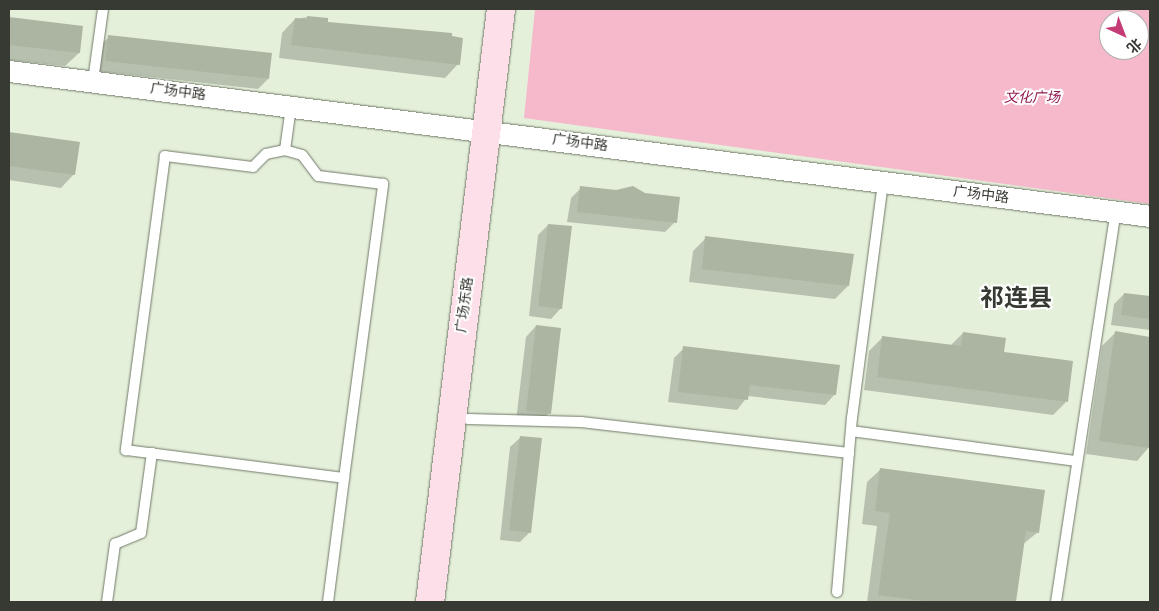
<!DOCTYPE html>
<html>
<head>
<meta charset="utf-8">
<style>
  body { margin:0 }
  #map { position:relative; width:1159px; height:611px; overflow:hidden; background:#e5f0db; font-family:Bitter,"Noto Sans SC",serif }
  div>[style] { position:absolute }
  .green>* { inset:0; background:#f6b8cb }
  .shadow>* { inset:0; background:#0003 }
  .building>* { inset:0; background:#abb5a1 }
  .roads { filter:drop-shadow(0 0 1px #707967) drop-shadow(0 0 1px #707967) }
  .lane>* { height:10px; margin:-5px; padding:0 5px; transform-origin:5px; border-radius:5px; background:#fff }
  .street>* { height:21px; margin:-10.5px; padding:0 10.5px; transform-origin:10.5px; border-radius:10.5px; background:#fff }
  .secondary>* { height:28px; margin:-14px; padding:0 14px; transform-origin:14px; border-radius:14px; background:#fcdfe9 }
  span { translate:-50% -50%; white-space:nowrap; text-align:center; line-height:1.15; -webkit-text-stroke:4px #fff; paint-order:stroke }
  .street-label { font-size:14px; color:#363a32 }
  .park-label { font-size:14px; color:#921b52; font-style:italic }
  .town-label { font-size:24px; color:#363a32; font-weight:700 }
  .frame { position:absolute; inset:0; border:10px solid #363a32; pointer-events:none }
  .north { position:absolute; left:1099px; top:10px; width:50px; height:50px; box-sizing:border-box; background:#fff; border:1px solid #afb0ad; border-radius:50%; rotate:137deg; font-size:14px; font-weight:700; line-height:20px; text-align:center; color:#363a32 }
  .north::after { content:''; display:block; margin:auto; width:18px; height:22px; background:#c53b76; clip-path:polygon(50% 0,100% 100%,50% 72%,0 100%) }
</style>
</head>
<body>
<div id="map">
  <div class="green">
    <i style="clip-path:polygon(evenodd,535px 9px,1150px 9px,1150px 204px,524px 118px,535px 9px,1109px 20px,1139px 20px,1139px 50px,1109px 50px,1109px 20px)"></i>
  </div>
  <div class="shadow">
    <i style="clip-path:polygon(308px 17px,327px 23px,458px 64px,445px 78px,279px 58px,282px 33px,295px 19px)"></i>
    <i style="clip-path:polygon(9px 18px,82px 27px,79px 53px,65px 66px,9px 60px)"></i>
    <i style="clip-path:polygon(109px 37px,268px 79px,258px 89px,96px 71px,98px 47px)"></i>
    <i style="clip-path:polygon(9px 133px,78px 143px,74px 174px,61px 188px,9px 180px)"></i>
    <i style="clip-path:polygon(581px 188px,675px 222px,665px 232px,567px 222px,571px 198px)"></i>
    <i style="clip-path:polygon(548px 225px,561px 308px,551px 319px,529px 316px,538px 235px)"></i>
    <i style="clip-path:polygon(706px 238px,848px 286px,835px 299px,689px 282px,693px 251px)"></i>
    <i style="clip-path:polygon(1124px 294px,1150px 298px,1150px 330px,1111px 325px,1114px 304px)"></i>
    <i style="clip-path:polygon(536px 326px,549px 413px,539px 424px,516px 421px,526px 337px)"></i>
    <i style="clip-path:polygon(963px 333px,1003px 353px,1066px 402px,1053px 415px,864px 390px,869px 351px,883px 337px,950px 346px)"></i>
    <i style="clip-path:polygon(1115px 333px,1150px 338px,1150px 446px,1137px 461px,1086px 454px,1102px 346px)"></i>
    <i style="clip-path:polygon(684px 348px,835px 394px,825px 405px,748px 396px,737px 410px,668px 402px,674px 358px)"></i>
    <i style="clip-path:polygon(521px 437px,530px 532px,520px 542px,500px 540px,510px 447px)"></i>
    <i style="clip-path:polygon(881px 469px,1038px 532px,1022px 545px,1014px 602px,867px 602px,877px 526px,862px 524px,867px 482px)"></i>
  </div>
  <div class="building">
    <i style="clip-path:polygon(307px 16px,328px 18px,328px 22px,452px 33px,452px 36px,463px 38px,460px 65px,291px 45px,295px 18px,307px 19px)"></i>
    <i style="clip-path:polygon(9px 17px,83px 26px,80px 53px,9px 45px)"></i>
    <i style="clip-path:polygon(108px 35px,272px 53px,269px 79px,105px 61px)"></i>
    <i style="clip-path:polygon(9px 132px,80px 142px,75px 175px,9px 166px)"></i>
    <i style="clip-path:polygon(580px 186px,616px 190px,633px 186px,645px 193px,680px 197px,677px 223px,577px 212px)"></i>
    <i style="clip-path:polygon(548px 224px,572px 226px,562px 309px,538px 306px)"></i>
    <i style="clip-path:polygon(705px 236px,854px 254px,849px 286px,702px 269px)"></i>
    <i style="clip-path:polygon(1124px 293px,1150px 296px,1150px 319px,1121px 315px)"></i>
    <i style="clip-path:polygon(536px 325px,561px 328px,551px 414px,526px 411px)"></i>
    <i style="clip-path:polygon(1115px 331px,1150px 337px,1150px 448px,1099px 441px)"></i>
    <i style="clip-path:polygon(963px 332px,1006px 338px,1004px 352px,1073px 361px,1068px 402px,877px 377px,882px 336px,961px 346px)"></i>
    <i style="clip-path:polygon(683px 346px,840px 365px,836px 395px,750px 385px,748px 400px,678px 392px)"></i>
    <i style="clip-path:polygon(520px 436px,542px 438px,531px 533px,509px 530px)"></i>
    <i style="clip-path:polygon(880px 468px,1045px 490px,1039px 533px,1026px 531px,1016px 602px,932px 602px,878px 595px,890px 513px,875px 511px)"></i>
  </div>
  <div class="roads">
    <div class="lane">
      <i style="left:93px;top:81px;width:73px;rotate:-82.1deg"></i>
      <i style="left:285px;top:150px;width:43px;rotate:-82.1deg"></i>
      <i style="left:468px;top:419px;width:113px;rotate:1.5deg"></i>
      <i style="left:581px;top:422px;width:270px;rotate:6.6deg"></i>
      <i style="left:851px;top:431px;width:228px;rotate:7.6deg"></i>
      <i style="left:837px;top:592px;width:175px;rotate:-85.1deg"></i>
      <i style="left:852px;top:418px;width:238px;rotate:-82.5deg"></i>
      <i style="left:107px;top:602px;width:59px;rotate:-82.1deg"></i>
      <i style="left:115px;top:544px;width:28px;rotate:-23deg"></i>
      <i style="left:141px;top:533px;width:81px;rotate:-82.2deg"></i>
      <i style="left:328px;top:602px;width:125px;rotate:-82.6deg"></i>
      <i style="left:344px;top:478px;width:297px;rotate:-82.4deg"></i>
      <i style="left:383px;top:184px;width:65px;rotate:-173deg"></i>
      <i style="left:318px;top:176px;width:26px;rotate:-127deg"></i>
      <i style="left:302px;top:155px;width:18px;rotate:-164deg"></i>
      <i style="left:285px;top:150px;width:19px;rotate:168deg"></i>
      <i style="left:266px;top:154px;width:18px;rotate:135deg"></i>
      <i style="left:253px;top:167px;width:89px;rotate:-172.9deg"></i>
      <i style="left:165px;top:156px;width:297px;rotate:97.6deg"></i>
      <i style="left:126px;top:450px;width:220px;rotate:7.3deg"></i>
      <i style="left:1056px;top:602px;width:395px;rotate:-81.3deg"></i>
    </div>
    <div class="street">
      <i style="left:9px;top:71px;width:1150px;rotate:7.24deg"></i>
    </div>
    <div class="secondary">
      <i style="left:430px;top:602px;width:597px;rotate:-83.17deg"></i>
    </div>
  </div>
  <div class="street-label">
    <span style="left:178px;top:92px;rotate:7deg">广场中路</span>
    <span style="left:580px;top:143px;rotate:7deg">广场中路</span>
    <span style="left:981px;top:195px;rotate:7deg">广场中路</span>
    <span style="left:465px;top:305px;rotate:-83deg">广场东路</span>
  </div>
  <div class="park-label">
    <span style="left:1032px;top:98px">文化广场</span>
  </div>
  <div class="town-label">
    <span style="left:1016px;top:299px">祁连县</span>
  </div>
  <div class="frame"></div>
  <div class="north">北</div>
</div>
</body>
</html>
